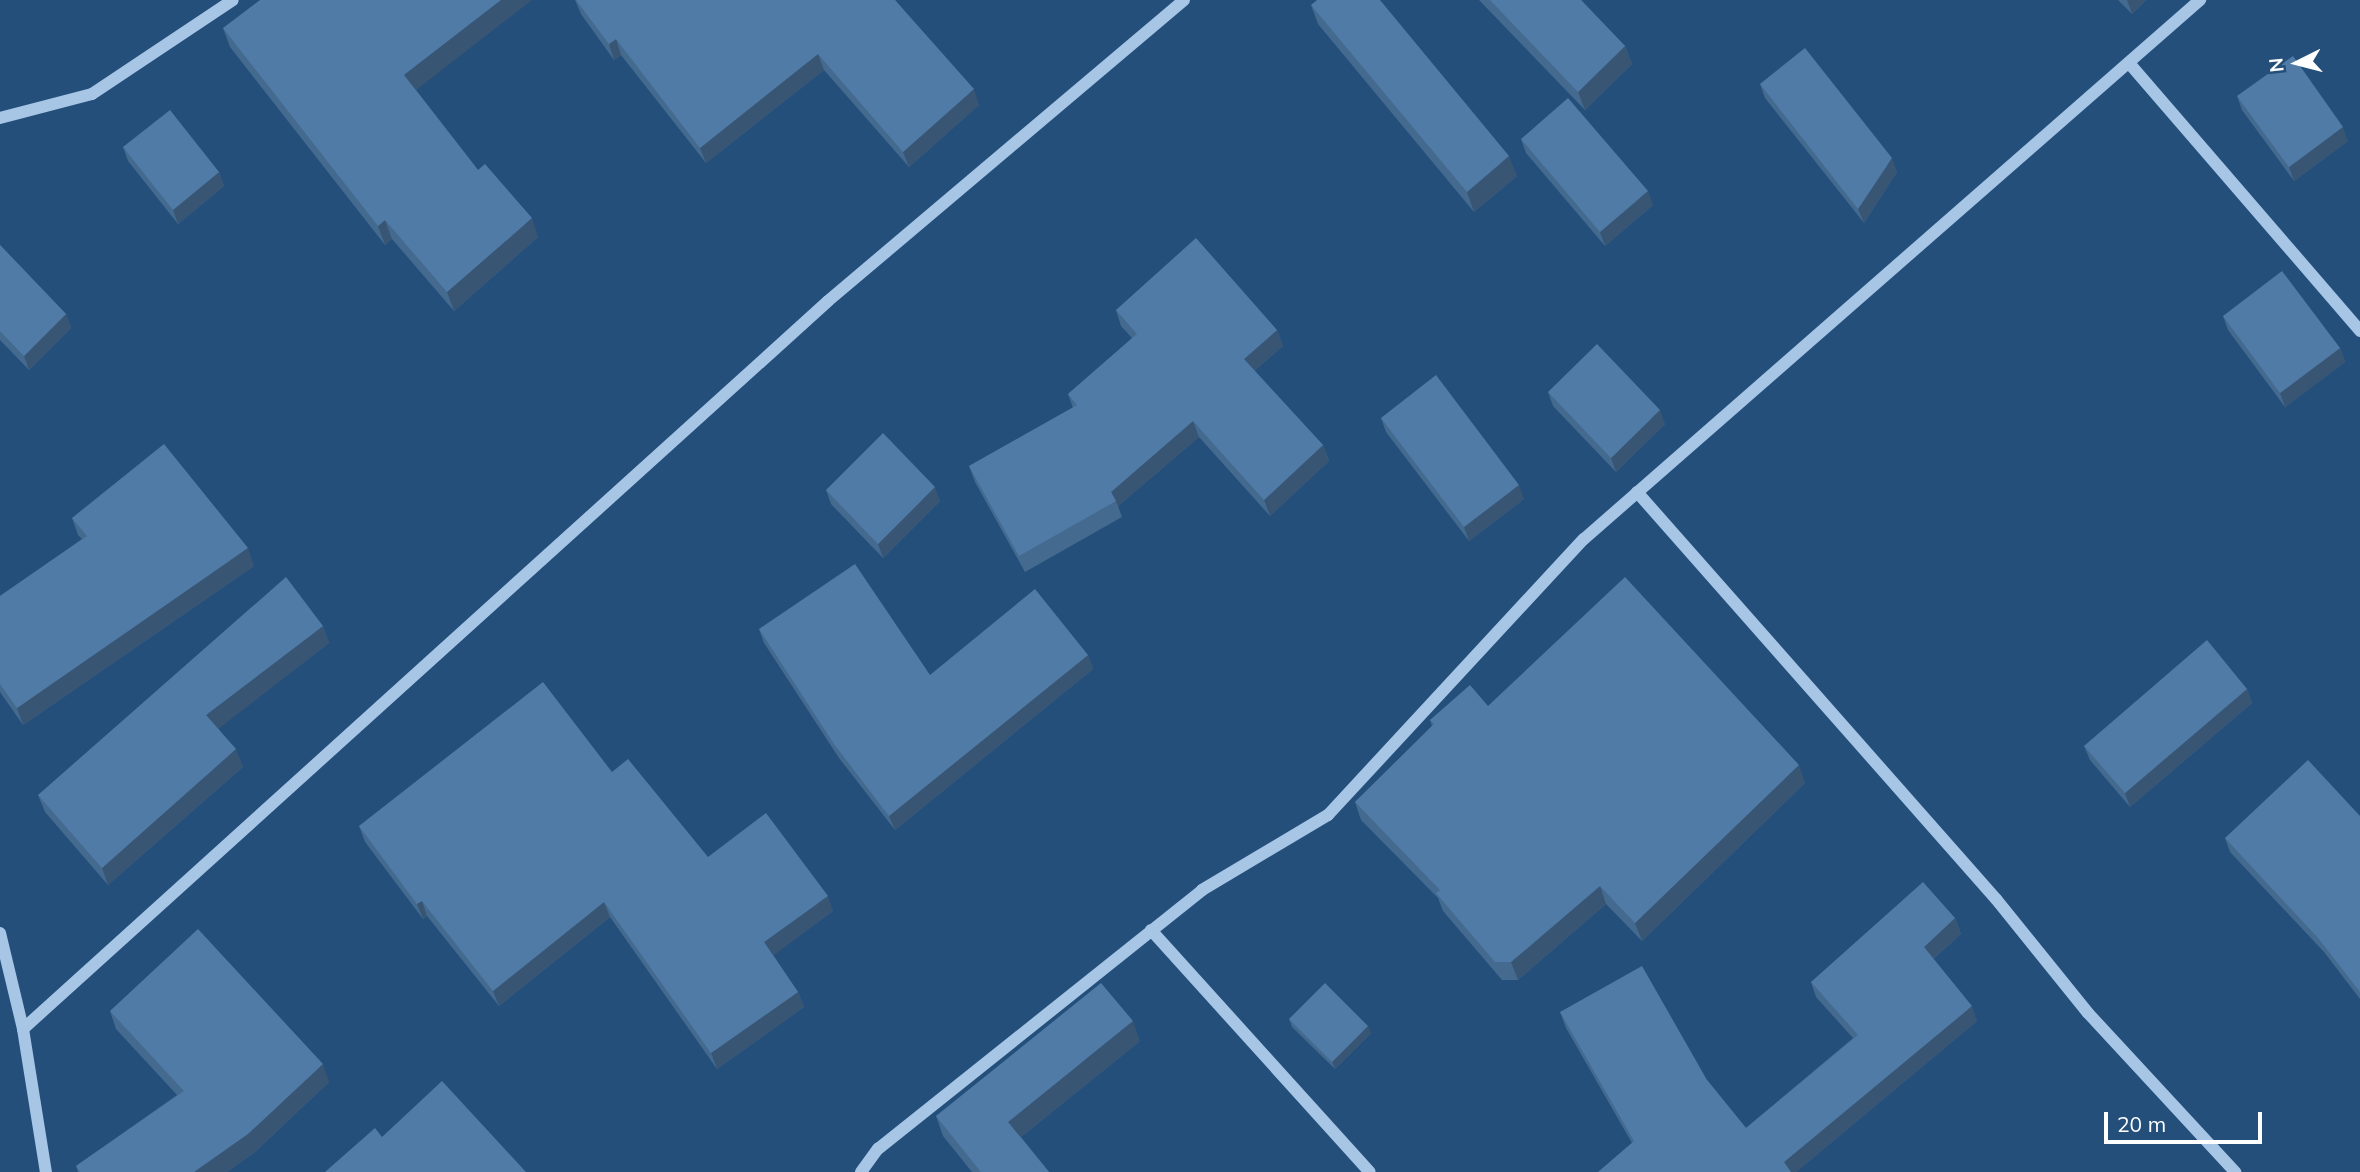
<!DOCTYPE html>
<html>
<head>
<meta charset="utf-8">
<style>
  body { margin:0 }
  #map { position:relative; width:2360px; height:1172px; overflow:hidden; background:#244f7b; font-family:Mulish,sans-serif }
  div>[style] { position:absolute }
  .minor>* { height:12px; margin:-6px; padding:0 6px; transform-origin:6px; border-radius:6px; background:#a7c6e5 }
  .wall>* { inset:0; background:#456a8f }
  .shaded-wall>* { inset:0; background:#385674 }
  .building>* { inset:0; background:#507ba6 }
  span { translate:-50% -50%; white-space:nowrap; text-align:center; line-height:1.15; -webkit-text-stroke:5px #244f7b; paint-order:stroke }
  .north { position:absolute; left:2262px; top:28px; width:70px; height:70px; -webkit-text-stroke:5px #244f7b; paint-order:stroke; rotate:264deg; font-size:19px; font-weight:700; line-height:28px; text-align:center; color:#fff }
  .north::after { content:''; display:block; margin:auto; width:24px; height:32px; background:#fff; clip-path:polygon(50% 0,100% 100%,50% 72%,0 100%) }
  .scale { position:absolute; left:2104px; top:1112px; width:158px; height:32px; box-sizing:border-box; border:4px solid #fff; border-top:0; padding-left:9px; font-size:21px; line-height:24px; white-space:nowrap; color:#fff; -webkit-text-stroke:5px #244f7b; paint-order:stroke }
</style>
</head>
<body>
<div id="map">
  <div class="minor">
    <i style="left:2129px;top:63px;width:354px;rotate:49.2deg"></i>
    <i style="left:0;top:118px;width:95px;rotate:-14.6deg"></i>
    <i style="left:92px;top:94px;width:169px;rotate:-33.7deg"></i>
    <i style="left:1637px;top:492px;width:543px;rotate:48.59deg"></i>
    <i style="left:1996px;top:899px;width:146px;rotate:51.1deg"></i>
    <i style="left:2088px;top:1013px;width:217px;rotate:47.2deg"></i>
    <i style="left:1151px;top:930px;width:326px;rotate:47.9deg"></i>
    <i style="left:0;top:933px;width:99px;rotate:76.5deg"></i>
    <i style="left:23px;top:1029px;width:145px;rotate:80.9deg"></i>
    <i style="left:23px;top:1029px;width:1085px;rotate:-42.12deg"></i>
    <i style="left:828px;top:301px;width:466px;rotate:-40.2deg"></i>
    <i style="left:861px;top:1172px;width:29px;rotate:-54deg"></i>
    <i style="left:878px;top:1149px;width:415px;rotate:-38.6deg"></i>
    <i style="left:1202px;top:890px;width:147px;rotate:-30.8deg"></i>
    <i style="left:1328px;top:815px;width:376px;rotate:-47.2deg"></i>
    <i style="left:1584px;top:539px;width:819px;rotate:-41.19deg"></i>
  </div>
  <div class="wall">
    <i style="clip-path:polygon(575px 0,895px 0,979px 105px,909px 167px,824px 70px,706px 163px,621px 55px,614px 60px,581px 14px)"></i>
    <i style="clip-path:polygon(1479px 0,1581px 0,1625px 46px,1632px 64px,1585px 110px)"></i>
    <i style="clip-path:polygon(2118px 0,2146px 0,2132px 14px)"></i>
    <i style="clip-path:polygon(1311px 5px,1517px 176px,1474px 212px,1318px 24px)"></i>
    <i style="clip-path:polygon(223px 28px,416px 90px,478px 170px,538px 237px,454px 311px,392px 239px,385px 245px,230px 47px)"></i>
    <i style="clip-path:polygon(1760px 84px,1897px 172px,1864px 223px,1765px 98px)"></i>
    <i style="clip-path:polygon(2237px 96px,2348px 141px,2294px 181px,2242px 110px)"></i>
    <i style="clip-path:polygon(1521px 139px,1653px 205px,1605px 246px,1526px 153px)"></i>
    <i style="clip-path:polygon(123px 147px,219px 172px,224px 186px,178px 224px,128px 161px)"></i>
    <i style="clip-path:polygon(0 245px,66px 314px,71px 328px,29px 370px,0 340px)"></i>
    <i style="clip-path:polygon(1116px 310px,1277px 330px,1283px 346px,1254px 371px,1323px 445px,1329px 461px,1270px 516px,1199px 437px,1118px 506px,1122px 517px,1025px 572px,975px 482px,969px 466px,1073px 408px,1068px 394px,1132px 338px,1121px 326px)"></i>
    <i style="clip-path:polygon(2223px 316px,2340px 348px,2345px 362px,2285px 407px,2228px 330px)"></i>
    <i style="clip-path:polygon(1548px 392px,1665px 424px,1616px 472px,1553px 406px)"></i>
    <i style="clip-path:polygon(1381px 418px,1524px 499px,1469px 541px,1386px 432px)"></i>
    <i style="clip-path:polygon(826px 490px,940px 501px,883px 558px,831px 504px)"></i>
    <i style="clip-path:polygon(72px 518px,254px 566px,23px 725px,0 692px,0 596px,82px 539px,78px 535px)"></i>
    <i style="clip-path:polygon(323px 626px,329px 643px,218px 728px,243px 767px,108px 885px,45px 812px,38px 795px)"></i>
    <i style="clip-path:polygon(759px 629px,930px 675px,1088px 655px,1093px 669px,895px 830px,839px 758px,764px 643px)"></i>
    <i style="clip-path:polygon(2247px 689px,2252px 703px,2130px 807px,2090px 760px,2084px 746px)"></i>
    <i style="clip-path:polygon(1488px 706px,1805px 783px,1642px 941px,1606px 904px,1518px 980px,1502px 980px,1443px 911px,1438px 898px,1361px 820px,1355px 802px,1432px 726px,1430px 720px)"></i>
    <i style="clip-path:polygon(612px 772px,708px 857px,833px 911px,773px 955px,798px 992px,804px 1007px,717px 1069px,610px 917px,499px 1006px,427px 916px,423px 919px,365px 842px,359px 826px)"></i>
    <i style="clip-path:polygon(2360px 816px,2360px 999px,2324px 952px,2230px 852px,2225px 838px)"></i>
    <i style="clip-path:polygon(1955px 918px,1961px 934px,1933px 959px,1977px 1021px,1796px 1172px,1632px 1143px,1566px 1028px,1560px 1012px,1707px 1080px,1746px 1128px,1853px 1038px,1816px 997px,1811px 982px)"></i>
    <i style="clip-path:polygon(110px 1011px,329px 1082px,255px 1152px,227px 1172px,78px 1172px,76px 1166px,177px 1095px,116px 1029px)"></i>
    <i style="clip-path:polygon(1289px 1019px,1371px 1033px,1335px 1069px,1292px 1027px)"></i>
    <i style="clip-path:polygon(1140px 1041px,1021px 1137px,1049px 1172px,972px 1172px,943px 1136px,936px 1116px)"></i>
  </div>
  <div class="shaded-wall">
    <i style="clip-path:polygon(501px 0,532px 0,411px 94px,404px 75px)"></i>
    <i style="clip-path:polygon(2127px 0,2146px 0,2132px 14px)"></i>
    <i style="clip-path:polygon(616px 39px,621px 55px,614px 60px,609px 44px)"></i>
    <i style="clip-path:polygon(1625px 46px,1632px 64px,1585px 110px,1578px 92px)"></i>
    <i style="clip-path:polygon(818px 54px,824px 70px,706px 163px,700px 148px)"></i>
    <i style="clip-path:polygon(974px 89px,979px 105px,909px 167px,903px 152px)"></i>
    <i style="clip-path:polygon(2343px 127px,2348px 141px,2294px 181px,2289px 167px)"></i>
    <i style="clip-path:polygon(1509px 156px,1517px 176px,1474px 212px,1467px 192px)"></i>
    <i style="clip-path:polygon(1892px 158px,1897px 172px,1864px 223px,1858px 209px)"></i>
    <i style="clip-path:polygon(219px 172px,224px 186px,178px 224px,173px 210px)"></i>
    <i style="clip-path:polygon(1648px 191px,1653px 205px,1605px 246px,1600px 232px)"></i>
    <i style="clip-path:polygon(532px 218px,538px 237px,454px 311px,447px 292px)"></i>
    <i style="clip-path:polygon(385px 220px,392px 239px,385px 245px,378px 226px)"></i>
    <i style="clip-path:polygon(66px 314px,71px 328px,29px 370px,24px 356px)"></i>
    <i style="clip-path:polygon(1277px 330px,1283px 346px,1249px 375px,1244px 359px)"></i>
    <i style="clip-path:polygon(2340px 348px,2345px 362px,2285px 407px,2280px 393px)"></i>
    <i style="clip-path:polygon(1660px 410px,1665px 424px,1616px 472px,1611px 458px)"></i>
    <i style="clip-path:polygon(1193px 421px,1199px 437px,1118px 506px,1111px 492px)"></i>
    <i style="clip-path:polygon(1323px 445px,1329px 461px,1270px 516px,1264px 500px)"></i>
    <i style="clip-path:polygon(1519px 485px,1524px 499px,1469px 541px,1464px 527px)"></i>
    <i style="clip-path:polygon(935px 487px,940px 501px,883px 558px,878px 544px)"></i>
    <i style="clip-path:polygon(248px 548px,254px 566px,23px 725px,17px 708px)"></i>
    <i style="clip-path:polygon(323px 626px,329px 643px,213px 733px,206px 715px)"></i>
    <i style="clip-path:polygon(1088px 655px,1093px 669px,895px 830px,889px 816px)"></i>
    <i style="clip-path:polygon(2247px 689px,2252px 703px,2130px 807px,2125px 793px)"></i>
    <i style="clip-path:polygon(236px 749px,243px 767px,108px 885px,102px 868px)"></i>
    <i style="clip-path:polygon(1799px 765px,1805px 783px,1642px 941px,1635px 923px)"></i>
    <i style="clip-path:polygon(1600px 886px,1606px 904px,1518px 980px,1511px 962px)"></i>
    <i style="clip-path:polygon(828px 896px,833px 911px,770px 958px,764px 942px)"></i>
    <i style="clip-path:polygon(422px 901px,427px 916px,423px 919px,417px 904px)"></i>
    <i style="clip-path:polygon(604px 902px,610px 917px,499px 1006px,493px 991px)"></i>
    <i style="clip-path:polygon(1955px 918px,1961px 934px,1929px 962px,1924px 947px)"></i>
    <i style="clip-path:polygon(798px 992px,804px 1007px,717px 1069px,711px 1053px)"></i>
    <i style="clip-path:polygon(1972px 1006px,1977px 1021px,1796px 1172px,1787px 1172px,1784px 1162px)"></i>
    <i style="clip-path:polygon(1133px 1021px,1140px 1041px,1016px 1141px,1008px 1122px)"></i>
    <i style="clip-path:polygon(1368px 1026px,1371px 1033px,1335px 1069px,1332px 1062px)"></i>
    <i style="clip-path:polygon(323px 1064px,329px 1082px,255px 1152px,227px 1172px,194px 1172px)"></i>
  </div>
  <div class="building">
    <i style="clip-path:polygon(260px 0,501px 0,404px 75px,478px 170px,485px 164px,532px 218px,447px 292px,385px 220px,378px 226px,223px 28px)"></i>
    <i style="clip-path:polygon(576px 0,895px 0,974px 89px,903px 152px,818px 54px,700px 148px,616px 39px,609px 44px)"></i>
    <i style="clip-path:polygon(1317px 0,1380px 0,1509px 156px,1467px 192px,1311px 5px)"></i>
    <i style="clip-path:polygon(1490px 0,1581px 0,1625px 46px,1578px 92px)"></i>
    <i style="clip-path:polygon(1805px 48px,1892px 158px,1858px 209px,1760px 84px)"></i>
    <i style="clip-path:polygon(2293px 56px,2343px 127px,2289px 167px,2237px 96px)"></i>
    <i style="clip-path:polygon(1568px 98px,1648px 191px,1600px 232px,1521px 139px)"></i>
    <i style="clip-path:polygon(170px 110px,219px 172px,173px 210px,123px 147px)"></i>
    <i style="clip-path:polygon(1196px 238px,1277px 330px,1244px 359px,1323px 445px,1264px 500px,1193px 421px,1111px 492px,1116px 501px,1019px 556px,969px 466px,1077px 405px,1068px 394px,1137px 334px,1116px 310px)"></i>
    <i style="clip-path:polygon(0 245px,66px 314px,24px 356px,0 331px)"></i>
    <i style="clip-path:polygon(2282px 271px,2340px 348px,2280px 393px,2223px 316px)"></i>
    <i style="clip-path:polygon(1597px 344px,1660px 410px,1611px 458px,1548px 392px)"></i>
    <i style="clip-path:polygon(1436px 375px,1519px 485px,1464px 527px,1381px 418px)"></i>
    <i style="clip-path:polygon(883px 433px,935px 487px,878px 544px,826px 490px)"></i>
    <i style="clip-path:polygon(164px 444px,248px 548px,17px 708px,0 684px,0 596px,87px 536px,72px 518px)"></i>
    <i style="clip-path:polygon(855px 564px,930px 675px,1035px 589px,1088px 655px,889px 816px,834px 744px,759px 629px)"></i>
    <i style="clip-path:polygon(286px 577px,323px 626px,206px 715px,236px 749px,102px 868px,38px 795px)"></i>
    <i style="clip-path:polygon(1625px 577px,1799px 765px,1635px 923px,1600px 886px,1511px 962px,1495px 962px,1436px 893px,1440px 890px,1355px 802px,1434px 724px,1430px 720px,1470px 685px,1488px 706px)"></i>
    <i style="clip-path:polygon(2207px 640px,2247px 689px,2125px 793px,2084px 746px)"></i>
    <i style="clip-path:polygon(543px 682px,612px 772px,628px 759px,708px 857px,766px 813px,828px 896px,764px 942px,798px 992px,711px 1053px,604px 902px,493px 991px,422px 901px,417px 904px,359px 826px)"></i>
    <i style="clip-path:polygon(2308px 760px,2360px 816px,2360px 992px,2319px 939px,2225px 838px)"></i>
    <i style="clip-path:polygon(1923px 882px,1955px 918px,1924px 947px,1972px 1006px,1784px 1162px,1791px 1172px,1598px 1172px,1634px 1141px,1560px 1012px,1642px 966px,1707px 1080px,1746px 1128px,1858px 1035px,1811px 982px)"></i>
    <i style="clip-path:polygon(198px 929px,323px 1064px,248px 1134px,194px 1172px,80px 1172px,76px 1166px,184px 1091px,110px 1011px)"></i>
    <i style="clip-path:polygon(1101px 983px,1133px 1021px,1008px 1122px,1049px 1172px,981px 1172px,936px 1116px)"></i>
    <i style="clip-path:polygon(1325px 983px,1368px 1026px,1332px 1062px,1289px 1019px)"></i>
    <i style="clip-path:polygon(442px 1081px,526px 1172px,325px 1172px,375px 1128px,382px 1137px)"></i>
  </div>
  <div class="north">N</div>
  <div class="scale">20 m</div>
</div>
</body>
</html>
